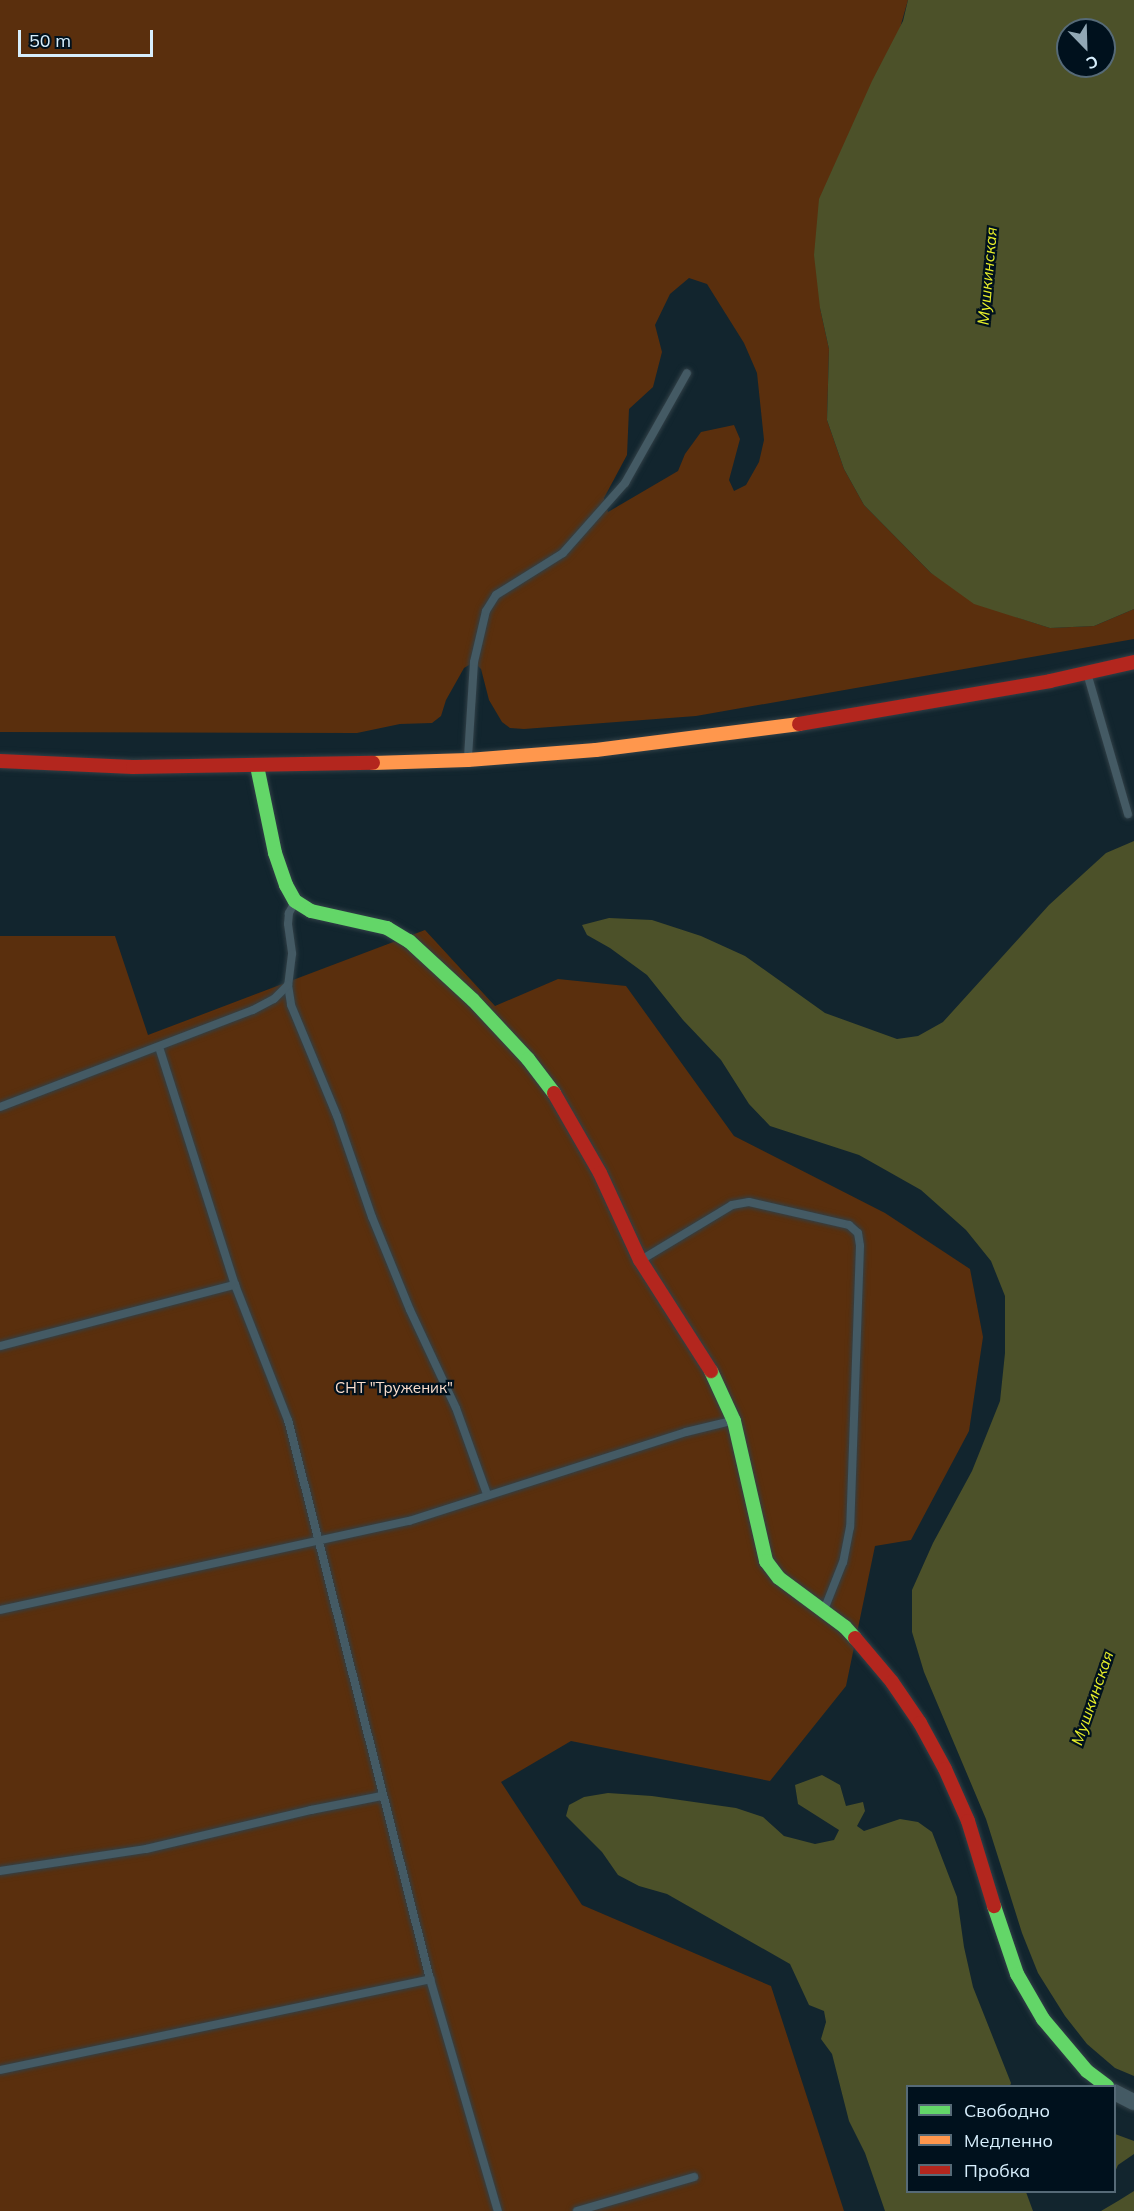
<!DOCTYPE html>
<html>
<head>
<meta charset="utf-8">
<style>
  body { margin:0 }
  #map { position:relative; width:1134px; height:2211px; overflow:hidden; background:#12252e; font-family:Mulish,sans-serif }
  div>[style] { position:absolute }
  .green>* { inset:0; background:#5a2f0d }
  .water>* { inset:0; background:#4c5129 }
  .roads { filter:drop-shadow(0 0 2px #314047) drop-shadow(0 0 2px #314047) }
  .lane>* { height:8px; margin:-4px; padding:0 4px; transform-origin:4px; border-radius:4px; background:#445a64 }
  .street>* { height:16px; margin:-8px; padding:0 8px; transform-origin:8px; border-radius:8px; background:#445a64 }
  .fast>* { height:14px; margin:-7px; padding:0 7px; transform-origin:7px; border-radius:7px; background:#63d668 }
  .slow>* { height:14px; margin:-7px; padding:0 7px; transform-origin:7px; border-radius:7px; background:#ff974d }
  .jam>* { height:14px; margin:-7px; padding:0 7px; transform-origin:7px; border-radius:7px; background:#b3261e }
  span { translate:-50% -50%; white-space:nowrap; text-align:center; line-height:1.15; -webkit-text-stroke:4.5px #00111d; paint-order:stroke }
  .park-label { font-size:15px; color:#f9ddcc }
  .water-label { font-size:16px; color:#e8f02a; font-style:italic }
  .legend { position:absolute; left:906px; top:2085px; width:210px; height:108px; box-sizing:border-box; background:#00111d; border:2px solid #566a77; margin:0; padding:8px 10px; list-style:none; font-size:18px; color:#d7effd }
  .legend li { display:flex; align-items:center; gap:12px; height:30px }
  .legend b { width:30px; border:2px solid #566a77 }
  .north { position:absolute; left:1056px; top:18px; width:60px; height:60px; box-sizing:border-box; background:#00111d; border:2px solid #566a77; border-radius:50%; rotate:157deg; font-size:16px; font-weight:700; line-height:24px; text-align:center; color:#d7effd }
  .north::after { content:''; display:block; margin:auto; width:21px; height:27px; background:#92a8b5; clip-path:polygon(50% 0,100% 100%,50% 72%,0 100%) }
  .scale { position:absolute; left:18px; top:30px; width:135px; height:27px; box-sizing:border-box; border:3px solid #d7effd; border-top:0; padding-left:8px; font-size:18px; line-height:21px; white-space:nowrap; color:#d7effd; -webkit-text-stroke:4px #00111d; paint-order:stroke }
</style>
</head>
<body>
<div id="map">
  <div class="green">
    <i style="clip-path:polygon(evenodd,0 0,908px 0,820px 308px,829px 349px,827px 420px,844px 469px,864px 505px,931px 573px,1016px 617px,1050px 628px,1094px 626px,1134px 609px,1134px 639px,696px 716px,524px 729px,510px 728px,502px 722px,489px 700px,481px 669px,474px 662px,464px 668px,446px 700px,441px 716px,432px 723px,400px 724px,357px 733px,0 732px,0 0,689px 278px,707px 284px,744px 343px,757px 373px,764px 440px,759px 462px,746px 485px,734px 491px,729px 480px,740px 439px,734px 425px,701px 432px,685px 454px,678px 471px,608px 512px,604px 498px,627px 455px,629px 409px,653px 387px,662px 352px,655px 325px,670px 294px,689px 278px)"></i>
    <i style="clip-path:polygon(425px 930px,495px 1006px,558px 979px,626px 986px,734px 1136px,885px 1213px,970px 1269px,983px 1337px,969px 1431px,911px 1540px,875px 1546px,846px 1686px,770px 1781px,571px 1741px,501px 1782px,582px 1905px,771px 1986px,844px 2211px,0 2211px,0 936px,115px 936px,148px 1035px)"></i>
  </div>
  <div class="water">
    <i style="clip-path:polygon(evenodd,908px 0,1134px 0,1134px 609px,1094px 626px,1050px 628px,974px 604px,931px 573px,864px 505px,844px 469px,827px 420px,829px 349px,820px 308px,814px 255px,819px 199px,872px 81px,903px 21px,908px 0,1068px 30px,1104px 30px,1104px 66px,1068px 66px,1068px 30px)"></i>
    <i style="clip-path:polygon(1134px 841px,1134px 2076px,1115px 2068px,1087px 2044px,1065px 2016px,1038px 1973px,1022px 1933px,986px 1819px,924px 1672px,912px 1632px,912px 1590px,933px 1543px,972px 1471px,1000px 1401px,1005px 1353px,1005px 1296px,991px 1261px,966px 1230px,921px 1190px,859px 1155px,770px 1126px,749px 1104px,721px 1060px,683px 1020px,647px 975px,610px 948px,587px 935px,582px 925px,609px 918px,652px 920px,701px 936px,745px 956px,825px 1013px,897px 1039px,918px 1036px,943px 1022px,1049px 905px,1106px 853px)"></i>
    <i style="clip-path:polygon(822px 1775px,840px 1785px,846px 1806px,863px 1802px,865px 1811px,857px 1826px,864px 1831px,900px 1819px,918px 1822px,932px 1832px,957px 1897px,964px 1947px,973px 1987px,1011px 2083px,1010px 2086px,908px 2086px,908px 2192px,1026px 2192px,1033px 2211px,885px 2211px,865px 2153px,849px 2121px,832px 2054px,821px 2039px,826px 2022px,824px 2011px,809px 2005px,790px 1964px,667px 1894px,639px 1886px,618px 1875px,602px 1852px,566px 1816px,569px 1805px,584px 1797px,608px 1793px,652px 1796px,736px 1808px,763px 1817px,784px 1836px,815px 1844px,834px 1840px,839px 1830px,798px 1804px,795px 1785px)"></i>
    <i style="clip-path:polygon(1115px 2134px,1134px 2141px,1134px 2154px,1118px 2165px,1115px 2172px)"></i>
    <i style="clip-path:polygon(1134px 2191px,1134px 2211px,1101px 2211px,1118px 2201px)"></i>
  </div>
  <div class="roads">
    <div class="lane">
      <i style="left:1087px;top:673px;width:147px;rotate:73.8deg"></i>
      <i style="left:468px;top:757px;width:95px;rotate:-86.4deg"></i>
      <i style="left:474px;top:662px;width:52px;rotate:-76.8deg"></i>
      <i style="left:486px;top:611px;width:19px;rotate:-58deg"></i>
      <i style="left:496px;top:595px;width:79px;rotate:-32.1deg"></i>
      <i style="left:563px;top:553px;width:94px;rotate:-48.5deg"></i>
      <i style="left:625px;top:483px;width:126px;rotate:-60.6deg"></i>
      <i style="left:295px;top:902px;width:13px;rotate:119deg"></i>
      <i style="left:289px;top:913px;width:11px;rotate:95deg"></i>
      <i style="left:288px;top:924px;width:30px;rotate:82deg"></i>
      <i style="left:292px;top:954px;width:31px;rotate:97deg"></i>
      <i style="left:288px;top:985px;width:20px;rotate:81deg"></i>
      <i style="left:291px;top:1005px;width:120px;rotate:67.5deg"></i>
      <i style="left:337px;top:1116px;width:107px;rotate:70.9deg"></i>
      <i style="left:372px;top:1217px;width:100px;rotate:67.8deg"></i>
      <i style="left:410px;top:1310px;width:108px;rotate:64.9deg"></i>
      <i style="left:456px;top:1408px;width:91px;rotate:70.2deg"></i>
      <i style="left:159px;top:1047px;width:250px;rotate:72.3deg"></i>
      <i style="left:235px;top:1285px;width:145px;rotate:68.6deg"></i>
      <i style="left:288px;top:1420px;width:577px;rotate:75.75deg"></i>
      <i style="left:430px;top:1979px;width:242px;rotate:73.7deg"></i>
      <i style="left:0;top:1107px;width:271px;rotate:-21deg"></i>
      <i style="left:253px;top:1010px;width:24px;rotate:-28deg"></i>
      <i style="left:274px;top:999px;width:20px;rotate:-45deg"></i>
      <i style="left:641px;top:1260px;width:106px;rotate:-31.1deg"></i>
      <i style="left:732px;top:1205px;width:17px;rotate:-10deg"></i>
      <i style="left:749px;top:1202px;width:103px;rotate:13deg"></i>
      <i style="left:849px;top:1225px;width:12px;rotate:42deg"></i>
      <i style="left:858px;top:1233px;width:13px;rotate:81deg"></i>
      <i style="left:860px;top:1246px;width:281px;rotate:92deg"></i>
      <i style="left:850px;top:1527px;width:36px;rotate:101deg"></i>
      <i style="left:843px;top:1562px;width:52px;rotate:111.6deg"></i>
      <i style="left:0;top:1346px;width:243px;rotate:-14.6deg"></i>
      <i style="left:0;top:1610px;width:419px;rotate:-12.3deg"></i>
      <i style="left:409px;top:1521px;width:291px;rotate:-17.8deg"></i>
      <i style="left:686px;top:1432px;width:46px;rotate:-13.7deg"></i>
      <i style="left:0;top:1871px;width:148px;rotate:-8.6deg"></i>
      <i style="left:146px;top:1849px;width:170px;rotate:-13.3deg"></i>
      <i style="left:311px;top:1810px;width:72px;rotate:-11.2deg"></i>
      <i style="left:0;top:2070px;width:440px;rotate:-11.9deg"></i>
      <i style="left:577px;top:2211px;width:122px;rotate:-16.2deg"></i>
    </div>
    <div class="street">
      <i style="left:1114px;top:2092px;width:22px;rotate:27deg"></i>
    </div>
    <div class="fast">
      <i style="left:257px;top:766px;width:89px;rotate:78.3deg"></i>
      <i style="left:275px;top:853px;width:34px;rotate:71deg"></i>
      <i style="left:286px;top:885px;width:18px;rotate:61deg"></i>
      <i style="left:295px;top:901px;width:19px;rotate:32deg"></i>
      <i style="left:311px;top:911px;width:78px;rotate:12.6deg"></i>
      <i style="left:387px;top:928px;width:26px;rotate:31deg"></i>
      <i style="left:409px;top:941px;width:87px;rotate:42.7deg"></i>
      <i style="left:473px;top:1000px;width:81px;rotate:47deg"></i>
      <i style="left:528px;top:1059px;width:43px;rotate:52.6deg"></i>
      <i style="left:711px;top:1371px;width:55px;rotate:65.3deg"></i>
      <i style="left:734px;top:1421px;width:144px;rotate:77.1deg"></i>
      <i style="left:766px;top:1561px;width:21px;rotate:53deg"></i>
      <i style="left:779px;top:1578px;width:82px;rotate:36.6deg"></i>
      <i style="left:845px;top:1627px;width:15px;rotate:48deg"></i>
      <i style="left:994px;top:1906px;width:72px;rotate:71.3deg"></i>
      <i style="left:1017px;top:1974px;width:52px;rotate:60deg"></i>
      <i style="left:1043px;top:2019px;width:68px;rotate:49.8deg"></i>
      <i style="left:1087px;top:2071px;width:25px;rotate:37deg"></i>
    </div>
    <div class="slow">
      <i style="left:373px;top:763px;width:95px;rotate:-1.8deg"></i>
      <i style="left:468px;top:760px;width:128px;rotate:-4.5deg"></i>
      <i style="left:596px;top:750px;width:205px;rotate:-7.3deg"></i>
    </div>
    <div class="jam">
      <i style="left:799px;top:724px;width:255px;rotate:-9.7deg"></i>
      <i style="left:1050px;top:681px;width:86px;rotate:-12.7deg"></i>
      <i style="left:0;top:761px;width:133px;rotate:2.6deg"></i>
      <i style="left:133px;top:767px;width:240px;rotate:-1deg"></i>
      <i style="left:554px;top:1093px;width:92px;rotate:60.1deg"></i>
      <i style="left:600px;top:1173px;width:96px;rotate:65.3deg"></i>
      <i style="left:640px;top:1260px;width:132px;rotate:57.4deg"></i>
      <i style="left:855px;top:1638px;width:57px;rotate:49.9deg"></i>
      <i style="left:892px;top:1682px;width:50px;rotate:55.7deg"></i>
      <i style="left:920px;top:1723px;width:52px;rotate:61.5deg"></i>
      <i style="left:945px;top:1769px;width:57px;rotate:66.1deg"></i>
      <i style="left:968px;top:1821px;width:89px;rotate:73deg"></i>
    </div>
  </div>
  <div class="park-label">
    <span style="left:394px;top:1388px">СНТ "Труженик"</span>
  </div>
  <div class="water-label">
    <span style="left:987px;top:276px;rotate:-85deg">Мушкинская</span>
    <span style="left:1092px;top:1698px;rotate:-71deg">Мушкинская</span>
  </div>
  <ul class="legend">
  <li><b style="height:8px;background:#63d668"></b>Свободно</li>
  <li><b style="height:8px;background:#ff974d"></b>Медленно</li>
  <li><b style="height:8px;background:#b3261e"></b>Пробка</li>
  </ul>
  <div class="north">С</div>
  <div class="scale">50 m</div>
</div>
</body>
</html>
